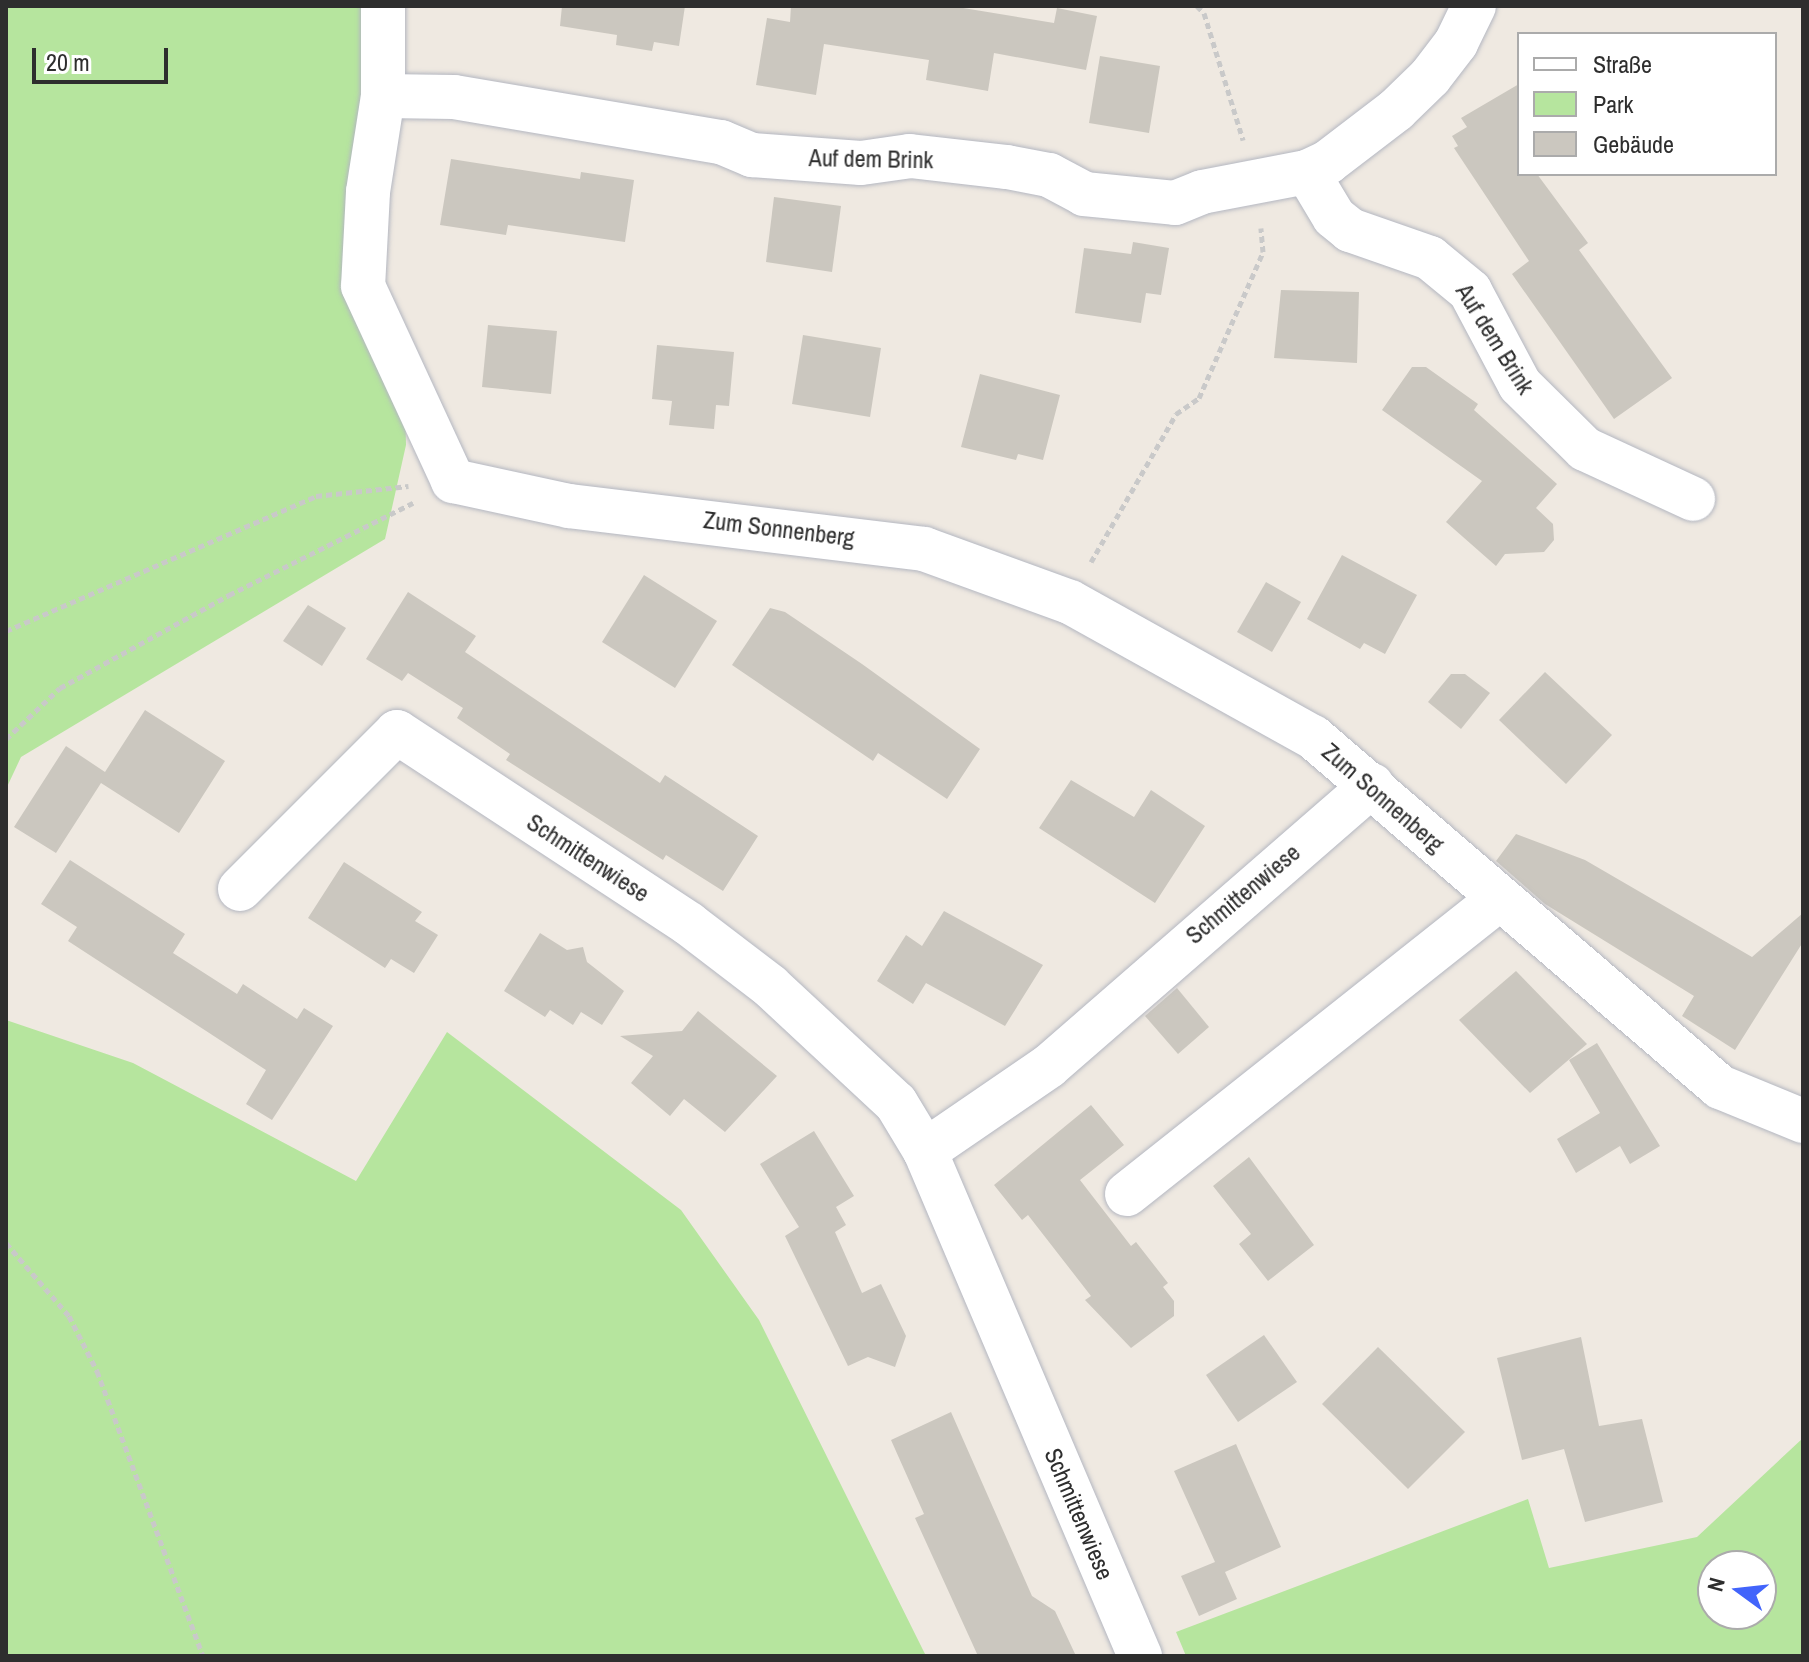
<!DOCTYPE html>
<html>
<head>
<meta charset="utf-8">
<style>
  body { margin:0 }
  #map { position:relative; width:1809px; height:1662px; overflow:hidden; background:#efe9e1; font-family:"Archivo Narrow",sans-serif }
  div>[style] { position:absolute }
  .green>* { inset:0; background:#b6e59e }
  .building>* { inset:0; background:#cbc7bf }
  .path>* { height:5px; margin-top:-2.5px; transform-origin:0; background:repeating-linear-gradient(90deg,#c9c9c9 0 6px,transparent 0 10px) }
  .roads { filter:drop-shadow(0 0 2px #b4b7c1) drop-shadow(0 0 2px #b4b7c1) }
  .street>* { height:44px; margin:-22px; padding:0 22px; transform-origin:22px; border-radius:22px; background:#fff }
  span { translate:-50% -50%; white-space:nowrap; text-align:center; line-height:1.15; -webkit-text-stroke:7px #fff; paint-order:stroke }
  .street-label { font-size:24px; color:#2e2e2e }
  .frame { position:absolute; inset:0; border:8px solid #2e2e2e; pointer-events:none }
  .legend { position:absolute; left:1517px; top:32px; width:260px; height:144px; box-sizing:border-box; background:#fff; border:2px solid #ababab; margin:0; padding:10px 14px; list-style:none; font-size:24px; color:#2e2e2e }
  .legend li { display:flex; align-items:center; gap:16px; height:40px }
  .legend b { width:40px; border:2px solid #ababab }
  .north { position:absolute; left:1697px; top:1550px; width:80px; height:80px; box-sizing:border-box; background:#fff; border:2px solid #ababab; border-radius:50%; rotate:285deg; font-size:22px; font-weight:700; line-height:32px; text-align:center; color:#2e2e2e }
  .north::after { content:''; display:block; margin:auto; width:28px; height:36px; background:#4264fb; clip-path:polygon(50% 0,100% 100%,50% 72%,0 100%) }
  .scale { position:absolute; left:32px; top:48px; width:136px; height:36px; box-sizing:border-box; border:4px solid #2e2e2e; border-top:0; padding-left:10px; font-size:24px; line-height:28px; white-space:nowrap; color:#2e2e2e; -webkit-text-stroke:6px #fff; paint-order:stroke }
</style>
</head>
<body>
<div id="map">
  <div class="green">
    <i style="clip-path:polygon(6px 6px,364px 6px,353px 297px,405px 401px,406px 445px,385px 539px,21px 757px,6px 789px)"></i>
    <i style="clip-path:polygon(6px 1020px,133px 1063px,356px 1181px,447px 1032px,681px 1210px,759px 1320px,926px 1656px,6px 1656px)"></i>
    <i style="clip-path:polygon(evenodd,1803px 1438px,1803px 1656px,1186px 1656px,1176px 1632px,1528px 1499px,1549px 1568px,1697px 1537px,1803px 1438px,1761px 1566px,1761px 1614px,1713px 1614px,1713px 1566px,1761px 1566px)"></i>
  </div>
  <div class="building">
    <i style="clip-path:polygon(562px 6px,685px 6px,679px 46px,654px 42px,652px 51px,616px 45px,617px 35px,560px 26px)"></i>
    <i style="clip-path:polygon(791px 6px,951px 6px,1054px 23px,1057px 8px,1097px 16px,1086px 70px,994px 53px,988px 91px,926px 80px,929px 60px,824px 44px,816px 95px,756px 85px,767px 18px,790px 22px)"></i>
    <i style="clip-path:polygon(1100px 56px,1160px 66px,1149px 133px,1089px 123px)"></i>
    <i style="clip-path:polygon(1519px 84px,1519px 174px,1537px 174px,1588px 243px,1579px 250px,1672px 378px,1614px 419px,1512px 274px,1529px 261px,1454px 148px,1458px 146px,1452px 136px,1467px 127px,1461px 118px)"></i>
    <i style="clip-path:polygon(451px 159px,580px 179px,581px 172px,634px 180px,625px 242px,508px 225px,506px 235px,440px 225px)"></i>
    <i style="clip-path:polygon(774px 197px,841px 206px,832px 272px,766px 262px)"></i>
    <i style="clip-path:polygon(1133px 242px,1169px 248px,1161px 295px,1146px 293px,1141px 323px,1075px 313px,1084px 248px,1131px 254px)"></i>
    <i style="clip-path:polygon(1281px 290px,1359px 292px,1357px 363px,1274px 358px)"></i>
    <i style="clip-path:polygon(488px 325px,557px 331px,551px 394px,482px 387px)"></i>
    <i style="clip-path:polygon(803px 335px,881px 348px,870px 417px,792px 404px)"></i>
    <i style="clip-path:polygon(657px 345px,734px 352px,729px 406px,716px 405px,714px 429px,669px 425px,672px 401px,652px 399px)"></i>
    <i style="clip-path:polygon(1412px 367px,1426px 367px,1478px 404px,1474px 410px,1557px 484px,1536px 508px,1553px 524px,1554px 540px,1544px 552px,1505px 554px,1496px 566px,1446px 522px,1482px 481px,1382px 410px)"></i>
    <i style="clip-path:polygon(980px 374px,1060px 395px,1043px 460px,1018px 454px,1016px 460px,961px 447px)"></i>
    <i style="clip-path:polygon(1342px 555px,1417px 595px,1385px 654px,1364px 643px,1360px 649px,1307px 619px)"></i>
    <i style="clip-path:polygon(644px 575px,717px 621px,675px 688px,602px 642px)"></i>
    <i style="clip-path:polygon(1266px 582px,1301px 602px,1272px 652px,1237px 632px)"></i>
    <i style="clip-path:polygon(408px 592px,476px 636px,465px 652px,660px 783px,665px 775px,758px 836px,723px 891px,666px 855px,663px 860px,506px 760px,510px 754px,457px 718px,463px 708px,408px 673px,402px 681px,366px 659px)"></i>
    <i style="clip-path:polygon(308px 605px,346px 628px,322px 666px,283px 641px)"></i>
    <i style="clip-path:polygon(770px 608px,785px 612px,862px 664px,980px 749px,947px 799px,878px 753px,873px 761px,732px 665px)"></i>
    <i style="clip-path:polygon(1545px 672px,1612px 735px,1566px 784px,1499px 720px)"></i>
    <i style="clip-path:polygon(1451px 674px,1465px 674px,1490px 693px,1461px 729px,1428px 702px)"></i>
    <i style="clip-path:polygon(145px 710px,225px 761px,179px 833px,101px 783px,56px 853px,14px 827px,66px 746px,105px 772px)"></i>
    <i style="clip-path:polygon(1071px 780px,1134px 817px,1151px 790px,1205px 826px,1155px 903px,1039px 828px)"></i>
    <i style="clip-path:polygon(1516px 834px,1585px 860px,1752px 957px,1803px 913px,1803px 942px,1735px 1050px,1682px 1016px,1694px 996px,1545px 904px,1496px 861px)"></i>
    <i style="clip-path:polygon(70px 860px,185px 934px,173px 953px,237px 994px,243px 984px,297px 1019px,304px 1008px,333px 1026px,272px 1120px,246px 1104px,266px 1070px,68px 941px,77px 927px,41px 904px)"></i>
    <i style="clip-path:polygon(344px 862px,422px 912px,415px 921px,438px 935px,414px 973px,391px 959px,385px 968px,308px 918px)"></i>
    <i style="clip-path:polygon(944px 911px,1043px 965px,1005px 1026px,926px 983px,913px 1004px,877px 981px,906px 935px,922px 946px)"></i>
    <i style="clip-path:polygon(540px 933px,567px 950px,583px 947px,587px 962px,624px 991px,602px 1025px,581px 1012px,573px 1025px,550px 1010px,545px 1017px,504px 991px)"></i>
    <i style="clip-path:polygon(1516px 971px,1587px 1044px,1530px 1093px,1459px 1020px)"></i>
    <i style="clip-path:polygon(1177px 988px,1209px 1027px,1178px 1054px,1145px 1016px)"></i>
    <i style="clip-path:polygon(698px 1011px,777px 1076px,725px 1132px,684px 1099px,670px 1116px,631px 1083px,653px 1056px,620px 1036px,682px 1031px)"></i>
    <i style="clip-path:polygon(1597px 1043px,1660px 1146px,1630px 1164px,1620px 1146px,1576px 1173px,1557px 1139px,1600px 1113px,1569px 1060px)"></i>
    <i style="clip-path:polygon(1091px 1105px,1124px 1145px,1080px 1180px,1131px 1246px,1136px 1242px,1168px 1283px,1163px 1287px,1174px 1301px,1174px 1316px,1131px 1348px,1085px 1300px,1091px 1296px,1028px 1215px,1022px 1220px,994px 1185px)"></i>
    <i style="clip-path:polygon(814px 1131px,854px 1196px,836px 1207px,846px 1225px,835px 1232px,862px 1293px,881px 1284px,906px 1336px,895px 1367px,868px 1357px,848px 1366px,785px 1236px,799px 1227px,760px 1164px)"></i>
    <i style="clip-path:polygon(1249px 1157px,1314px 1245px,1268px 1281px,1239px 1244px,1251px 1234px,1213px 1186px)"></i>
    <i style="clip-path:polygon(1264px 1335px,1297px 1382px,1238px 1422px,1206px 1375px)"></i>
    <i style="clip-path:polygon(1581px 1337px,1599px 1426px,1642px 1419px,1663px 1502px,1585px 1522px,1564px 1449px,1522px 1460px,1497px 1358px)"></i>
    <i style="clip-path:polygon(1378px 1347px,1465px 1432px,1408px 1489px,1322px 1404px)"></i>
    <i style="clip-path:polygon(951px 1412px,1032px 1596px,1055px 1611px,1076px 1656px,978px 1656px,915px 1518px,924px 1514px,891px 1440px)"></i>
    <i style="clip-path:polygon(1236px 1444px,1281px 1547px,1225px 1572px,1237px 1599px,1199px 1616px,1181px 1576px,1215px 1562px,1174px 1471px)"></i>
  </div>
  <div class="path">
    <i style="left:1197px;top:6px;width:10px;rotate:45deg"></i>
    <i style="left:1204px;top:13px;width:133px;rotate:72.9deg"></i>
    <i style="left:1091px;top:562px;width:171px;rotate:-60.1deg"></i>
    <i style="left:1176px;top:414px;width:28px;rotate:-35deg"></i>
    <i style="left:1199px;top:398px;width:159px;rotate:-66.3deg"></i>
    <i style="left:1263px;top:252px;width:24px;rotate:-95deg"></i>
    <i style="left:6px;top:631px;width:338px;rotate:-23.5deg"></i>
    <i style="left:316px;top:496px;width:93px;rotate:-6.2deg"></i>
    <i style="left:6px;top:739px;width:74px;rotate:-43.4deg"></i>
    <i style="left:60px;top:688px;width:193px;rotate:-28.8deg"></i>
    <i style="left:229px;top:595px;width:206px;rotate:-26.6deg"></i>
    <i style="left:6px;top:1243px;width:96px;rotate:49.2deg"></i>
    <i style="left:69px;top:1316px;width:62px;rotate:63deg"></i>
    <i style="left:97px;top:1371px;width:304px;rotate:69.6deg"></i>
  </div>
  <div class="roads">
    <div class="street">
      <i style="left:383px;top:6px;width:90px;rotate:90deg"></i>
      <i style="left:383px;top:96px;width:97px;rotate:98.9deg"></i>
      <i style="left:368px;top:192px;width:94px;rotate:93deg"></i>
      <i style="left:363px;top:286px;width:215px;rotate:65.2deg"></i>
      <i style="left:453px;top:481px;width:119px;rotate:12.2deg"></i>
      <i style="left:569px;top:506px;width:358px;rotate:6.9deg"></i>
      <i style="left:924px;top:549px;width:155px;rotate:20deg"></i>
      <i style="left:1070px;top:602px;width:278px;rotate:29.1deg"></i>
      <i style="left:1313px;top:737px;width:537px;rotate:40.69deg"></i>
      <i style="left:1720px;top:1087px;width:90px;rotate:22.3deg"></i>
      <i style="left:383px;top:96px;width:71px;rotate:0.8deg"></i>
      <i style="left:454px;top:97px;width:271px;rotate:9.6deg"></i>
      <i style="left:721px;top:142px;width:34px;rotate:23deg"></i>
      <i style="left:752px;top:155px;width:109px;rotate:4.2deg"></i>
      <i style="left:861px;top:163px;width:49px;rotate:-8.1deg"></i>
      <i style="left:910px;top:156px;width:98px;rotate:6.5deg"></i>
      <i style="left:1007px;top:167px;width:43px;rotate:10.8deg"></i>
      <i style="left:1049px;top:175px;width:40px;rotate:28deg"></i>
      <i style="left:1084px;top:194px;width:91px;rotate:5.6deg"></i>
      <i style="left:1175px;top:203px;width:29px;rotate:-22deg"></i>
      <i style="left:1202px;top:192px;width:107px;rotate:-10.8deg"></i>
      <i style="left:1307px;top:172px;width:23px;rotate:-25deg"></i>
      <i style="left:1328px;top:162px;width:86px;rotate:-37.4deg"></i>
      <i style="left:1396px;top:110px;width:47px;rotate:-44.1deg"></i>
      <i style="left:1430px;top:77px;width:43px;rotate:-52.6deg"></i>
      <i style="left:1456px;top:43px;width:41px;rotate:-64.1deg"></i>
      <i style="left:1307px;top:172px;width:52px;rotate:59deg"></i>
      <i style="left:1334px;top:217px;width:21px;rotate:39deg"></i>
      <i style="left:1350px;top:230px;width:85px;rotate:19.3deg"></i>
      <i style="left:1430px;top:258px;width:52px;rotate:39.5deg"></i>
      <i style="left:1470px;top:291px;width:106px;rotate:62deg"></i>
      <i style="left:1520px;top:385px;width:91px;rotate:44.6deg"></i>
      <i style="left:1585px;top:449px;width:119px;rotate:24.8deg"></i>
      <i style="left:240px;top:889px;width:222px;rotate:-45deg"></i>
      <i style="left:397px;top:732px;width:349px;rotate:33.3deg"></i>
      <i style="left:689px;top:924px;width:102px;rotate:37.4deg"></i>
      <i style="left:770px;top:986px;width:172px;rotate:42.9deg"></i>
      <i style="left:896px;top:1103px;width:56px;rotate:58.9deg"></i>
      <i style="left:925px;top:1151px;width:549px;rotate:66.94deg"></i>
      <i style="left:925px;top:1151px;width:150px;rotate:-34.4deg"></i>
      <i style="left:1049px;top:1066px;width:428px;rotate:-41deg"></i>
      <i style="left:1127px;top:1194px;width:472px;rotate:-38.4deg"></i>
    </div>
  </div>
  <div class="street-label">
    <span style="left:871px;top:159px;rotate:1deg">Auf dem Brink</span>
    <span style="left:1495px;top:339px;rotate:58deg">Auf dem Brink</span>
    <span style="left:779px;top:529px;rotate:7deg">Zum Sonnenberg</span>
    <span style="left:1383px;top:798px;rotate:41deg">Zum Sonnenberg</span>
    <span style="left:588px;top:858px;rotate:33deg">Schmittenwiese</span>
    <span style="left:1243px;top:894px;rotate:-40deg">Schmittenwiese</span>
    <span style="left:1079px;top:1514px;rotate:67deg">Schmittenwiese</span>
  </div>
  <div class="frame"></div>
  <ul class="legend">
  <li><b style="height:10px;background:#fff"></b>Straße</li>
  <li><b style="height:22px;background:#b6e59e"></b>Park</li>
  <li><b style="height:22px;background:#cbc7bf"></b>Gebäude</li>
  </ul>
  <div class="north">N</div>
  <div class="scale">20 m</div>
</div>
</body>
</html>
